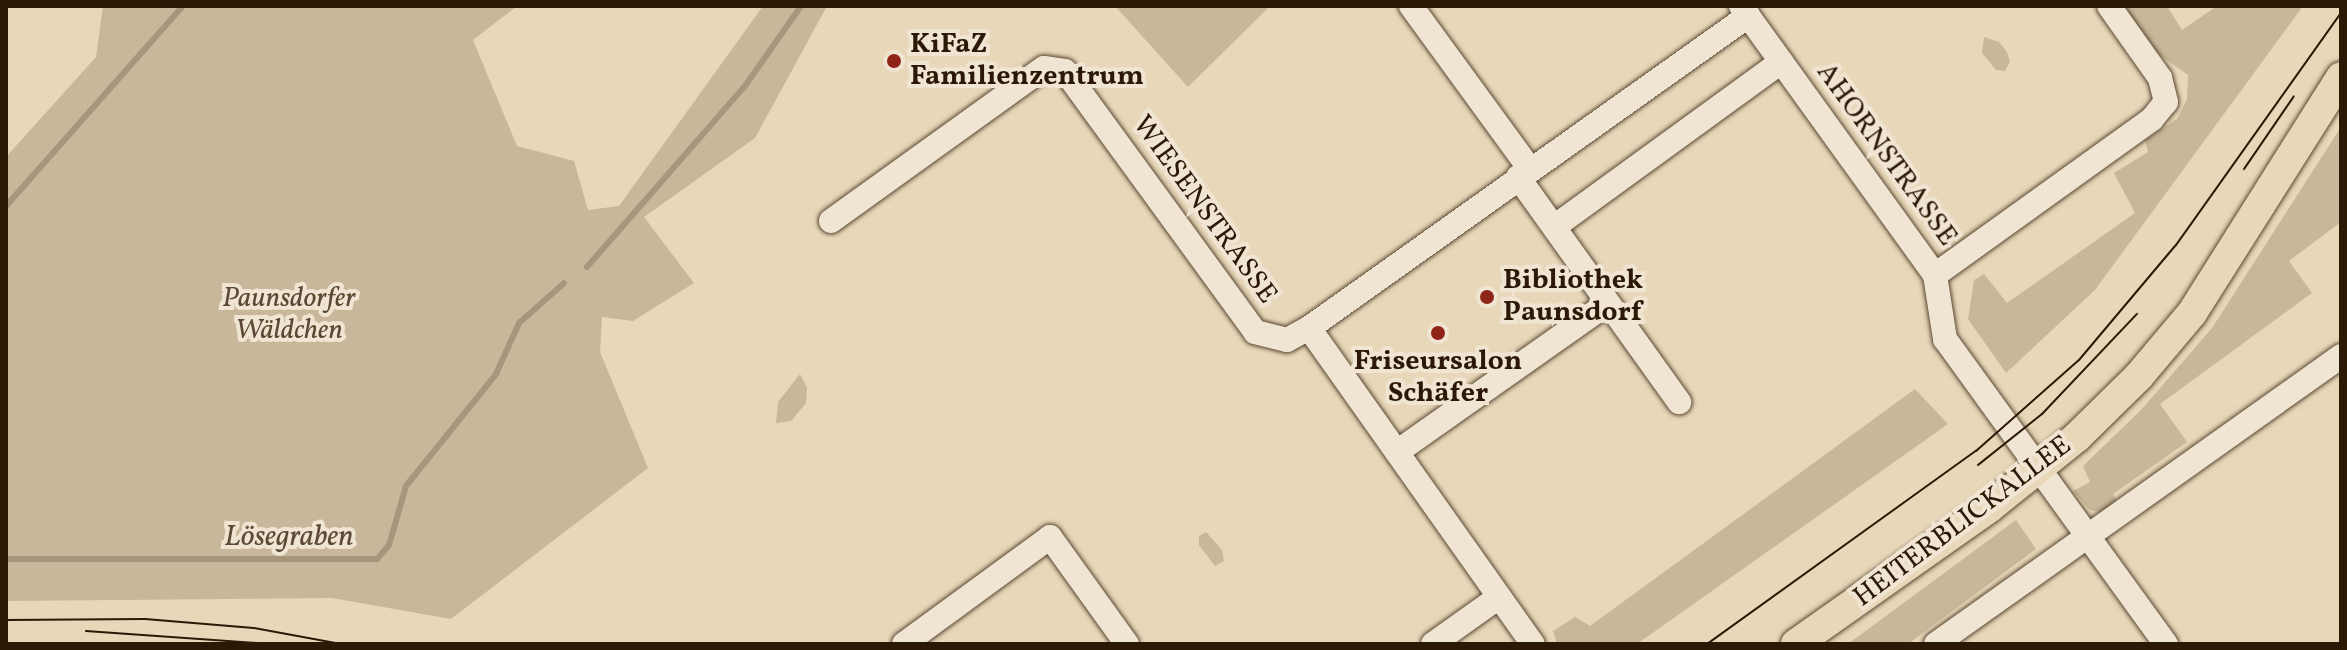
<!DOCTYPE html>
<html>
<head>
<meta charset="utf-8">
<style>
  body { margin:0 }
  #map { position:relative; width:2347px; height:650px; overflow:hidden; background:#e8d7b9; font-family:Vollkorn,serif }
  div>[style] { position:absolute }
  .green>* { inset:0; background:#c8b79a }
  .stream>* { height:6px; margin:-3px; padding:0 3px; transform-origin:3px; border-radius:3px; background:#a8967c }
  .roads { filter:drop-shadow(0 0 2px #5a4832) drop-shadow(0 0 2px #5a4832) }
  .minor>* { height:24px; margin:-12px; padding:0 12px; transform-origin:12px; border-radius:12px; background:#f0e5d2 }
  .major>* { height:30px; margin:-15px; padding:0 15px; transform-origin:15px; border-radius:15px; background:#e8d7b9 }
  .tram>* { height:2px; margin:-1px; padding:0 1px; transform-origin:1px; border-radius:1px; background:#2b1905 }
  .dots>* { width:22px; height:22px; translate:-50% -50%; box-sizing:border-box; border:4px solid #f0e5d2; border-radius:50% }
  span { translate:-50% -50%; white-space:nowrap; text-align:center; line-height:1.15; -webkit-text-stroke:8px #f0e5d2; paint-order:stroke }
  .poi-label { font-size:28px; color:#2b1905; font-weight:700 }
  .left { translate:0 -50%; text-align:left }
  .street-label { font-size:28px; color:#2b1905 }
  .park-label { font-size:28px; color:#5a4832; font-style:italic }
  .water-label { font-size:30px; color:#5d4b35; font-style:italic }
  .frame { position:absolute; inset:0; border:8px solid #2b1905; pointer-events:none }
</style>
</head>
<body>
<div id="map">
  <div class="green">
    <i style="clip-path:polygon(103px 6px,517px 6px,473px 40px,517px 146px,574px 161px,588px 210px,619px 206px,763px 6px,827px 6px,755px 138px,644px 217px,694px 283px,633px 321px,602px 317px,600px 352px,648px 468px,451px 619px,332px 598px,6px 601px,6px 157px,96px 57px)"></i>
    <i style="clip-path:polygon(1115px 6px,1270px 6px,1188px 87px)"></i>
    <i style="clip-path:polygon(2125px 6px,2167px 6px,2182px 30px,2217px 6px,2303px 6px,2095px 290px,2006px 373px,1968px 319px,1974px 280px,1984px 274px,2007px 303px,2135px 213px,2114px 173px,2148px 152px,2145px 140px,2177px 119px,2187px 99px,2188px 75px,2148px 47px)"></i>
    <i style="clip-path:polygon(1984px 37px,1999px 42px,2007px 52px,2010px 62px,2005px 71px,1996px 70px,1982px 53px)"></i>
    <i style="clip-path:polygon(2341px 127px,2341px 222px,2289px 261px,2312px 293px,2160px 404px,2187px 442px,2113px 494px,2119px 505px,2101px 512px,2090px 510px,2073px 491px,2090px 482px,2083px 466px,2142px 409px,2212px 328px)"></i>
    <i style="clip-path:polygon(800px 374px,807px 388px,806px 403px,791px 421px,776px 423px,778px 402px)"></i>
    <i style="clip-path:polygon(1915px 389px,1948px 424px,1637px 644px,1557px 644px,1553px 631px,1575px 617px,1590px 626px)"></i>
    <i style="clip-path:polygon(2016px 520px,2036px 549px,1908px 644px,1848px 644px)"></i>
    <i style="clip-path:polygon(1206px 532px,1222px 550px,1224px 561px,1215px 566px,1199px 545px,1199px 536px)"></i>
  </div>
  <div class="stream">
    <i style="left:6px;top:206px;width:267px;rotate:-48.5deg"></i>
    <i style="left:587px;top:267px;width:240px;rotate:-48.9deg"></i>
    <i style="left:745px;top:86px;width:98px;rotate:-55deg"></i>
    <i style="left:6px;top:559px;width:371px"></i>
    <i style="left:377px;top:559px;width:18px;rotate:-49deg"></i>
    <i style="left:389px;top:545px;width:61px;rotate:-73.9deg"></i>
    <i style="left:406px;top:486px;width:144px;rotate:-51.2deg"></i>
    <i style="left:496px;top:374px;width:56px;rotate:-65.7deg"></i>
    <i style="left:519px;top:323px;width:60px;rotate:-41.6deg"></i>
  </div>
  <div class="roads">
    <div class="minor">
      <i style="left:1411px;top:6px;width:202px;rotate:53.9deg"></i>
      <i style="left:1741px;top:6px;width:332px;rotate:54.2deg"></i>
      <i style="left:1935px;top:275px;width:65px;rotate:81.1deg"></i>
      <i style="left:1945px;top:339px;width:377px;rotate:54.1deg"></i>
      <i style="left:1518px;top:177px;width:277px;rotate:54.4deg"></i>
      <i style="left:831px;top:221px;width:262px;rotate:-35.7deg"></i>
      <i style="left:1044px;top:68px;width:21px;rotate:8deg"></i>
      <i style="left:1065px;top:71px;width:323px;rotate:53.9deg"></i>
      <i style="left:1255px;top:332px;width:33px;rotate:14deg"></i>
      <i style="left:1287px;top:340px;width:25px;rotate:-29deg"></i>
      <i style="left:1309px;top:328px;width:387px;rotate:54.7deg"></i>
      <i style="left:1554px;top:227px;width:281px;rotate:-36deg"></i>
      <i style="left:1935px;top:275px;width:267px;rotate:-35.7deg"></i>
      <i style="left:2152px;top:119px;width:22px;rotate:-51deg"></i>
      <i style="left:2166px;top:102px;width:25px;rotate:-104deg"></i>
      <i style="left:2160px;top:78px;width:88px;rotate:-125.3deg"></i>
      <i style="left:1309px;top:328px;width:539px;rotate:-35.4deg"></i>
      <i style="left:1397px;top:452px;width:258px;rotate:-35.2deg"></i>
      <i style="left:904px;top:644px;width:181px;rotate:-36.2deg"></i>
      <i style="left:1050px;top:537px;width:132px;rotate:54.3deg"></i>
      <i style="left:1433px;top:644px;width:81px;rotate:-35.5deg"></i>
      <i style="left:1936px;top:644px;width:497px;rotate:-35.4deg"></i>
    </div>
    <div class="major">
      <i style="left:1796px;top:644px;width:237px;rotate:-35.2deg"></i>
      <i style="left:1990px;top:507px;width:112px;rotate:-38.8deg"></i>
      <i style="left:2077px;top:437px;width:87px;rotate:-44.5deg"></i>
      <i style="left:2139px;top:376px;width:82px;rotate:-49.9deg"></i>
      <i style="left:2192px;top:313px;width:279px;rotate:-57.7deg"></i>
    </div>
  </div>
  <div class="tram">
    <i style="left:2244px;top:169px;width:88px;rotate:-55.6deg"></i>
    <i style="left:1978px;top:465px;width:82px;rotate:-38.6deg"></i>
    <i style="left:2042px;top:414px;width:138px;rotate:-46.5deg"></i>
    <i style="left:6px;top:620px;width:139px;rotate:-0.4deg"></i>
    <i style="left:145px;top:619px;width:109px;rotate:4.7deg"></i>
    <i style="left:254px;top:628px;width:87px;rotate:10.5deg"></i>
    <i style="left:86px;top:631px;width:184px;rotate:4deg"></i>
    <i style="left:1707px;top:644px;width:331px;rotate:-35.7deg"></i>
    <i style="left:1976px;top:451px;width:137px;rotate:-41.5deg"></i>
    <i style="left:2079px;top:360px;width:150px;rotate:-49.9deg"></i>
    <i style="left:2176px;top:245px;width:285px;rotate:-54.6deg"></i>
  </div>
  <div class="dots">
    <i style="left:894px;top:61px;background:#8f2418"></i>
    <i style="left:1487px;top:297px;background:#8f2418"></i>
    <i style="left:1438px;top:333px;background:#8f2418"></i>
  </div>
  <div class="poi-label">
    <span class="left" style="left:910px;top:61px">KiFaZ<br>Familienzentrum</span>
    <span class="left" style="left:1503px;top:297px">Bibliothek<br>Paunsdorf</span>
    <span style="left:1438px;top:378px">Friseursalon<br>Schäfer</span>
  </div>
  <div class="street-label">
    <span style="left:1886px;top:155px;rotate:54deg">AHORNSTRASSE</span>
    <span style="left:1204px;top:210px;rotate:54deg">WIESENSTRASSE</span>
    <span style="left:1963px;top:522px;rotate:-37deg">HEITERBLICKALLEE</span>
  </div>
  <div class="park-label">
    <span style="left:289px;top:315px">Paunsdorfer<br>Wäldchen</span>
  </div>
  <div class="water-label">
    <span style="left:289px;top:537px">Lösegraben</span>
  </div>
  <div class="frame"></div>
</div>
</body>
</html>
